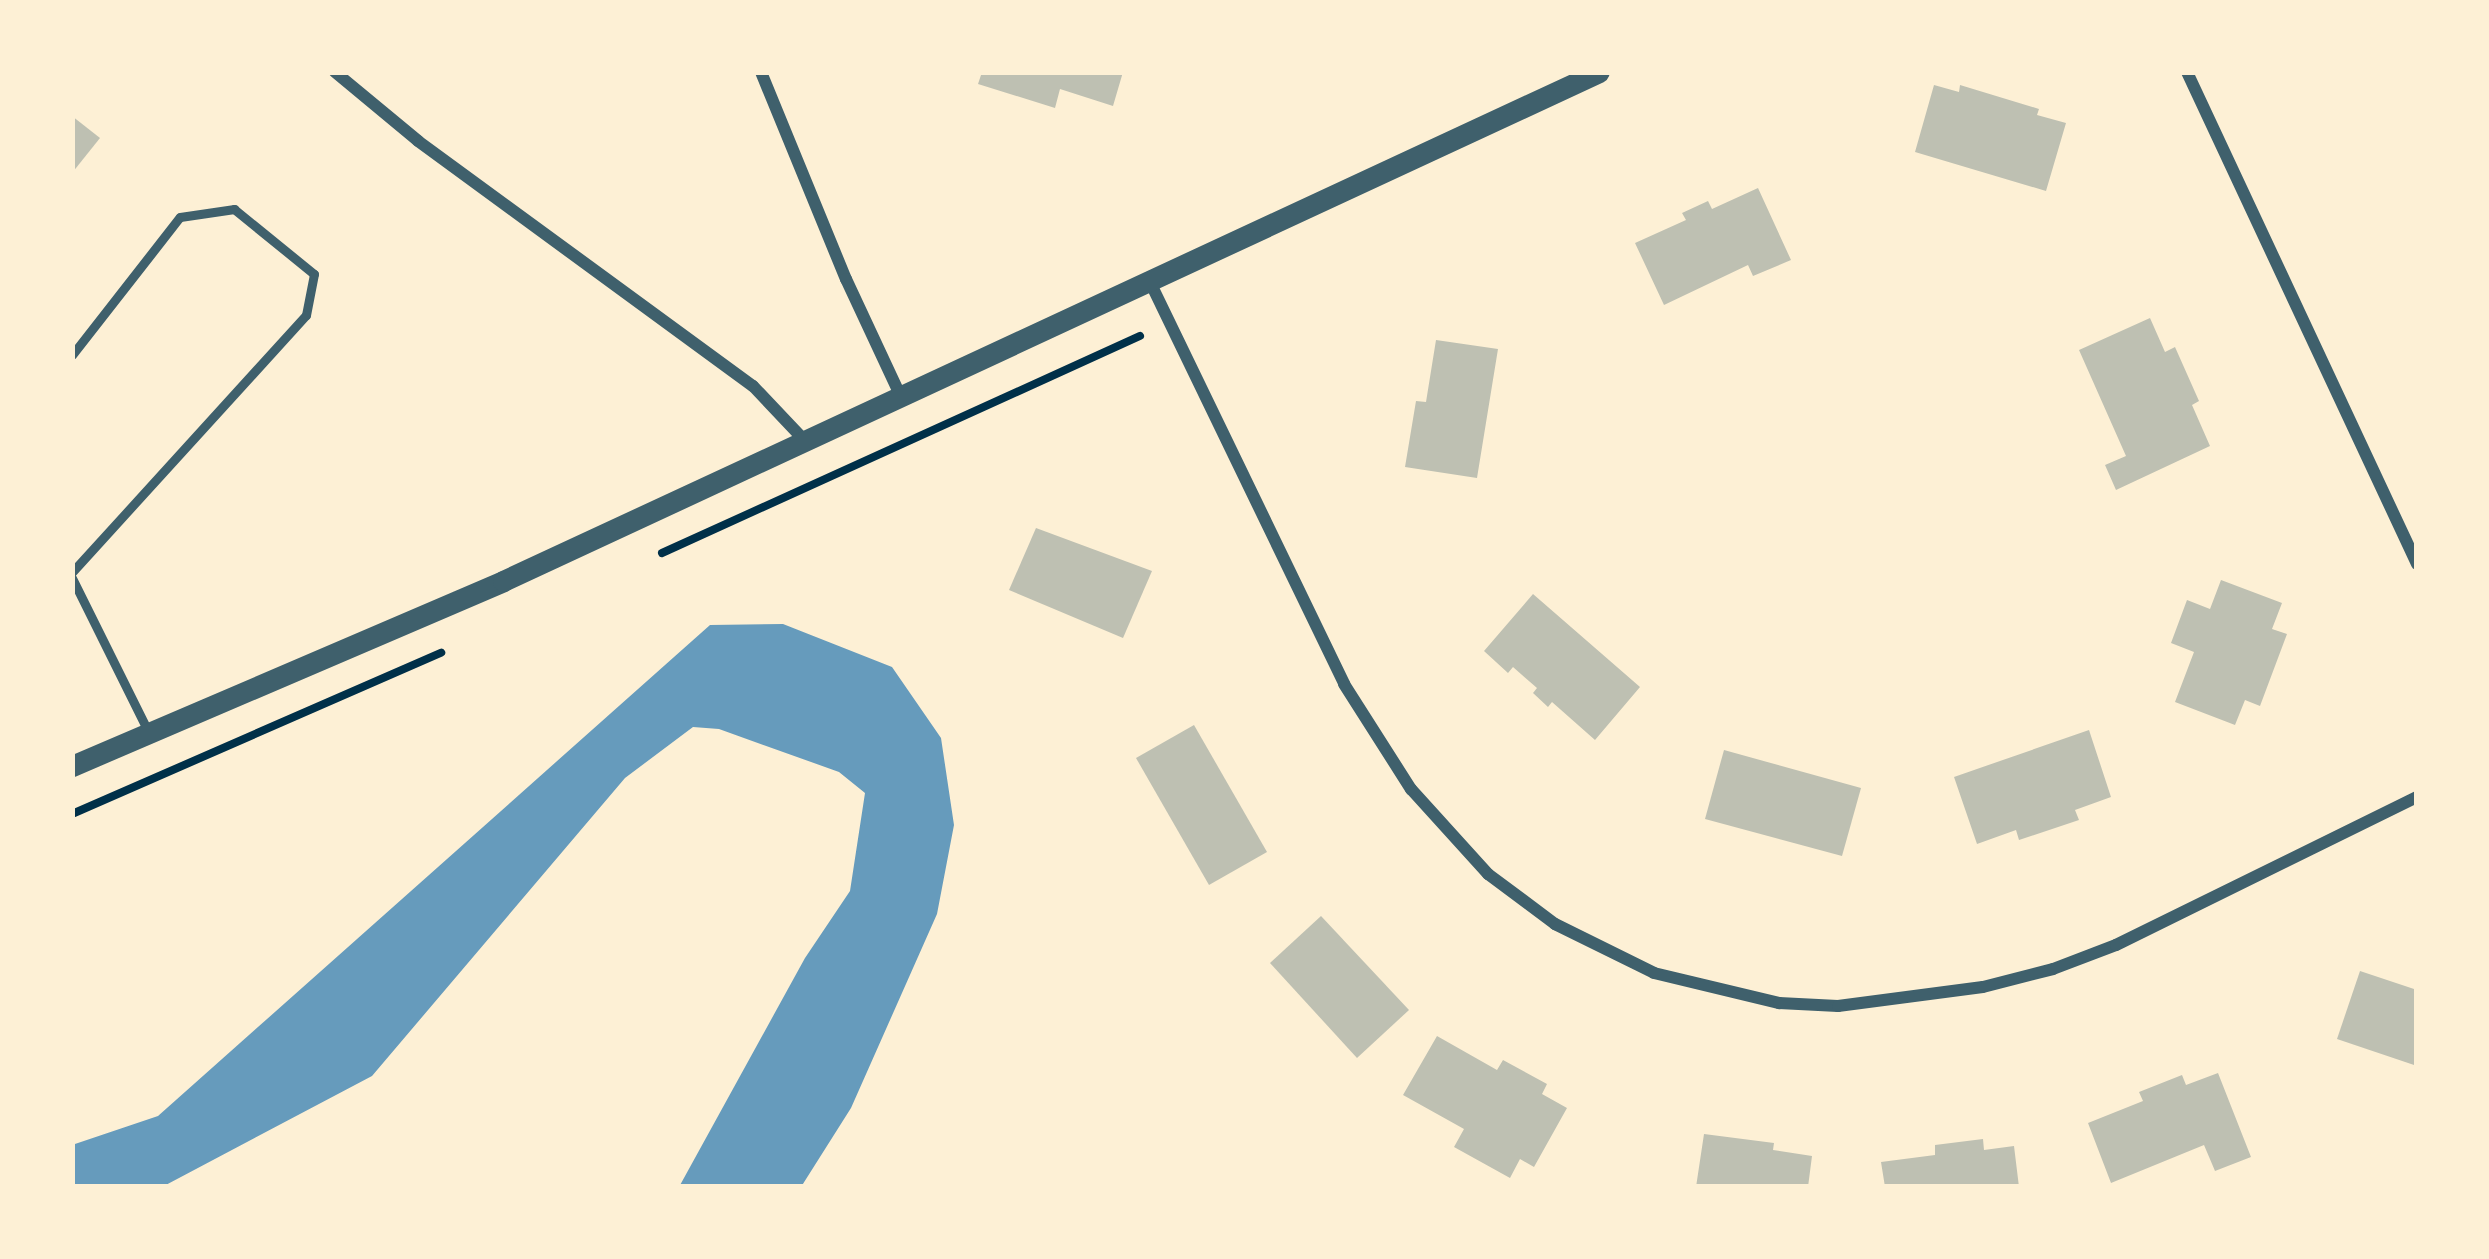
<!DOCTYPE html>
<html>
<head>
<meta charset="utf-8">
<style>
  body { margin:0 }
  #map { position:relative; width:2489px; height:1259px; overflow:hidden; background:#fdf0d5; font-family:Quicksand,sans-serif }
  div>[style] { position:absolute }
  .water>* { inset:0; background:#669bbc }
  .building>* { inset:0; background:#bec0b2 }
  .path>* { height:8px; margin:-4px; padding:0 4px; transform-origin:4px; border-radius:4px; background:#003049 }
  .service>* { height:9px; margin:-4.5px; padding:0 4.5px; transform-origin:4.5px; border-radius:4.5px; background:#3f606c }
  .minor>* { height:12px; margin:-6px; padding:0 6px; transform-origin:6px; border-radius:6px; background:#3f606c }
  .tertiary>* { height:21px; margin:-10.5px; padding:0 10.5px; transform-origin:10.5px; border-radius:10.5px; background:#3f606c }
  span { translate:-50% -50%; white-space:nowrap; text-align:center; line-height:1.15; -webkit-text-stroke:9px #fdf0d5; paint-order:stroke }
  .frame { position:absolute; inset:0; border:75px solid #fdf0d5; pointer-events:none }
</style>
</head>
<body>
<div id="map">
  <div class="water">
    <i style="clip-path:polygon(783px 624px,892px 667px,941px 738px,954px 825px,937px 914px,851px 1108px,801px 1187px,679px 1187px,805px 958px,850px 891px,865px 793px,839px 772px,719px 729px,693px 727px,625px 778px,372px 1076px,162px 1187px,72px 1187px,72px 1145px,158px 1116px,710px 625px)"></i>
  </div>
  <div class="building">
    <i style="clip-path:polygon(982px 72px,1123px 72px,1113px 106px,1060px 89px,1055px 108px,978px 84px)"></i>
    <i style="clip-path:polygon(1934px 85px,1959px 92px,1960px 85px,2039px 109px,2037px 115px,2066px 123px,2046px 191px,1915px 152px)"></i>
    <i style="clip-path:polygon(72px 116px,100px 138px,72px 173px)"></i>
    <i style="clip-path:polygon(1758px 188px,1791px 260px,1753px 276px,1748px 265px,1664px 305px,1635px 243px,1686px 220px,1682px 213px,1708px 201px,1712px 209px)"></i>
    <i style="clip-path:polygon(2150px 318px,2165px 352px,2175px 347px,2199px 401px,2192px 405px,2210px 446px,2116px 490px,2105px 465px,2126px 456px,2079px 350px)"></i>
    <i style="clip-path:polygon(1436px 340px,1498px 349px,1477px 478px,1405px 467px,1416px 401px,1426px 402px)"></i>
    <i style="clip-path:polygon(1036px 528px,1152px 571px,1123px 638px,1009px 590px)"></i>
    <i style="clip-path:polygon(2221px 580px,2282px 603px,2272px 629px,2287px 634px,2260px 706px,2245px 700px,2235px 725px,2175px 702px,2194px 652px,2171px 643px,2187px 600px,2210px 609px)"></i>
    <i style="clip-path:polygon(1533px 594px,1640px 687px,1595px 740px,1552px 702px,1548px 707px,1533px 693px,1537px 688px,1513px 667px,1508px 673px,1484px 651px)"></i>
    <i style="clip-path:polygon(1194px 725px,1267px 852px,1209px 885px,1136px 758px)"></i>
    <i style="clip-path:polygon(2089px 730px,2111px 797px,2075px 810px,2079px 820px,2019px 840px,2016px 830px,1977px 844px,1954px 777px)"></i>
    <i style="clip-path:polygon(1724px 750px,1861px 788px,1842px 856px,1705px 819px)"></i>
    <i style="clip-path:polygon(1321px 916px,1409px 1010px,1357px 1058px,1270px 963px)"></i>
    <i style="clip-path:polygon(2360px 971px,2417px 990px,2417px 1066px,2337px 1039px)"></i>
    <i style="clip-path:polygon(1437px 1036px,1497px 1070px,1503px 1060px,1547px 1084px,1542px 1094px,1567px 1108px,1534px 1167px,1520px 1159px,1510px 1178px,1454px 1147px,1464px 1129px,1403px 1095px)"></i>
    <i style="clip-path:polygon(2218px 1073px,2251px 1157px,2215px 1171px,2204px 1145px,2111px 1183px,2088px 1123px,2143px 1101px,2139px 1092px,2182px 1075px,2186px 1085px)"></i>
    <i style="clip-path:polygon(1704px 1134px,1774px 1143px,1773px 1150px,1812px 1156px,1808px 1187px,1696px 1187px)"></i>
    <i style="clip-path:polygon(1983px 1139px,1984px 1150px,2014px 1146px,2019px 1187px,1885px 1187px,1881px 1162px,1935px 1155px,1935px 1145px)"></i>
  </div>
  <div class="path">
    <i style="left:662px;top:553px;width:525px;rotate:-24.42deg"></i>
    <i style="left:72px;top:814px;width:403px;rotate:-23.6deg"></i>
  </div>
  <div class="service">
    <i style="left:72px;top:355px;width:175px;rotate:-52deg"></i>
    <i style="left:180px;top:217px;width:55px;rotate:-8.4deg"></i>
    <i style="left:234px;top:209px;width:103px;rotate:39.1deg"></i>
    <i style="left:314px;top:274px;width:42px;rotate:101deg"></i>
    <i style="left:306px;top:315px;width:348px;rotate:132.3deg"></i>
    <i style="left:72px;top:578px;width:173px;rotate:63.6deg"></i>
  </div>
  <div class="minor">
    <i style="left:335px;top:72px;width:108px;rotate:39.7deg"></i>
    <i style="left:418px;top:141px;width:415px;rotate:36.2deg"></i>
    <i style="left:753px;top:386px;width:77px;rotate:46.6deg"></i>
    <i style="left:761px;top:72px;width:224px;rotate:67.7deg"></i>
    <i style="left:846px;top:279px;width:130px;rotate:65deg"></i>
    <i style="left:2187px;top:72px;width:543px;rotate:64.94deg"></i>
    <i style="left:1151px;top:284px;width:444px;rotate:64.2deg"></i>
    <i style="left:1344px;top:684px;width:125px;rotate:57.5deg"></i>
    <i style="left:1411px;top:789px;width:115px;rotate:47.8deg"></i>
    <i style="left:1488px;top:874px;width:84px;rotate:36.7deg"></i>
    <i style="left:1555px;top:924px;width:110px;rotate:26.3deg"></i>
    <i style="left:1654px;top:973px;width:129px;rotate:13.5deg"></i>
    <i style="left:1779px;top:1003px;width:59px;rotate:2.9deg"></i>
    <i style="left:1838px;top:1006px;width:146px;rotate:-7.5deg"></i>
    <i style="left:1983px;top:987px;width:72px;rotate:-14.4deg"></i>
    <i style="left:2053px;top:969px;width:67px;rotate:-20.9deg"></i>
    <i style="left:2116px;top:945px;width:335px;rotate:-26.2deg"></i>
  </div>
  <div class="tertiary">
    <i style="left:72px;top:766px;width:469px;rotate:-23.2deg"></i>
    <i style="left:503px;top:581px;width:1208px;rotate:-24.91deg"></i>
  </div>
  <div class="frame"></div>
</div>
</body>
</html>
